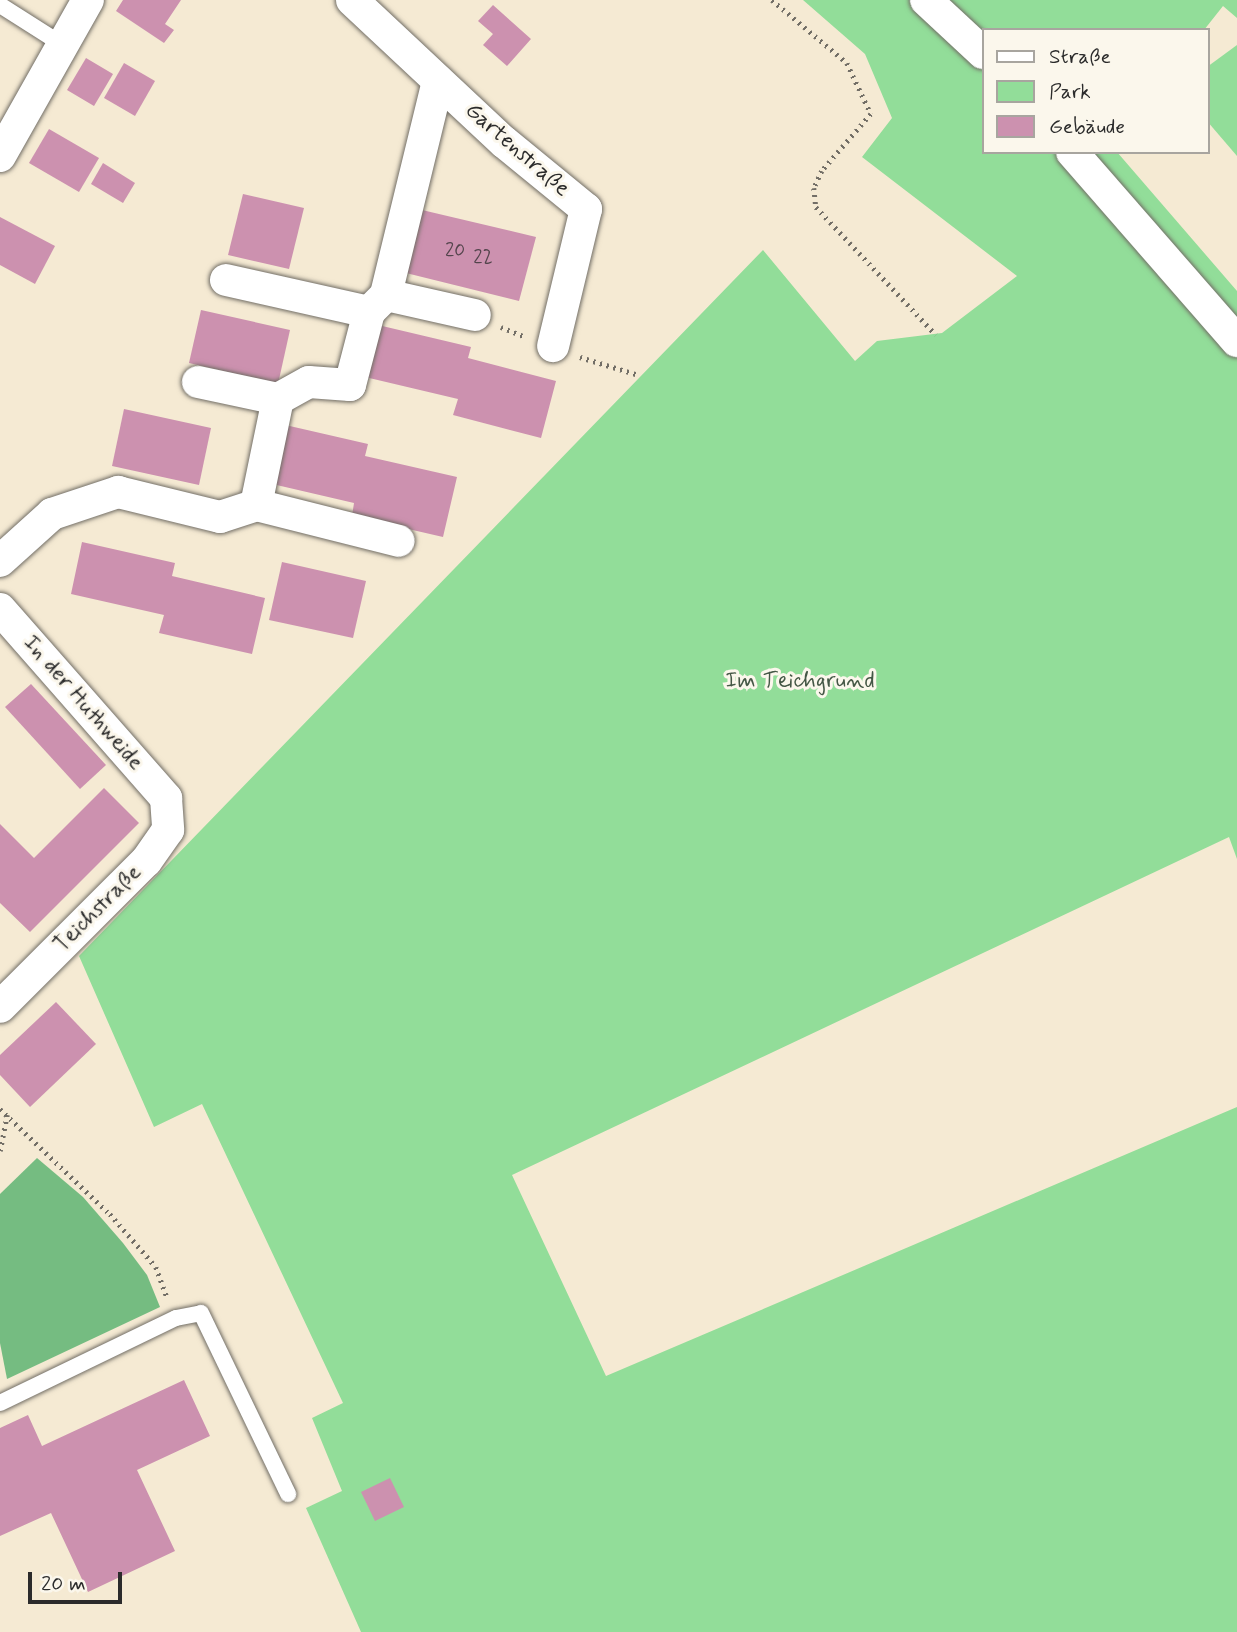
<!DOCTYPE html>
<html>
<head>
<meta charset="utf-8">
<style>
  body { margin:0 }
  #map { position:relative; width:1237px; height:1632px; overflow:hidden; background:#f5ead3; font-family:Mynerve,sans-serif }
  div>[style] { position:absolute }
  .green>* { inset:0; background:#92dd99 }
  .forest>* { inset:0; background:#75bc81 }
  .building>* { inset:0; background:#cc91af }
  .path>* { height:4.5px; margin-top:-2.25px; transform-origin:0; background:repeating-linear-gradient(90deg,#726e66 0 2px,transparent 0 7px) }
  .roads { filter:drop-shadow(0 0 2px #726e66) drop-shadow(0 0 2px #726e66) }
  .service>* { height:16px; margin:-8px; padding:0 8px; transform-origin:8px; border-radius:8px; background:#fff }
  .minor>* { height:32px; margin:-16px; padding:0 16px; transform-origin:16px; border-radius:16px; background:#fff }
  span { translate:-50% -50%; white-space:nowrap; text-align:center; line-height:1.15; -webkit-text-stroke:6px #fbf7ec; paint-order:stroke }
  .number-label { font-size:19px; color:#53444c }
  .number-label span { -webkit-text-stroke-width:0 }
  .street-label { font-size:23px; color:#2b2b2b }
  .park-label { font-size:23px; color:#455846 }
  .legend { position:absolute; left:982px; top:28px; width:228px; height:126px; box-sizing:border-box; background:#fbf7ec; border:2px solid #a8a59f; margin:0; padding:9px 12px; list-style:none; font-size:21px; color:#2b2b2b }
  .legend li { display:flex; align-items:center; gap:14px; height:35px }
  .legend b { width:35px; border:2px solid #a8a59f }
  .scale { position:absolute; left:28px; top:1572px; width:94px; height:32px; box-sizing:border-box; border:4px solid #2b2b2b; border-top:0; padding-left:9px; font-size:21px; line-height:24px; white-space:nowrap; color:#2b2b2b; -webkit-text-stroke:5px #fbf7ec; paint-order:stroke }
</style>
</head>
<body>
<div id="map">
  <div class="green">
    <i style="clip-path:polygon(803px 0,1237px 0,1237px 18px,1223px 6px,1204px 30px,983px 30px,983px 152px,1117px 152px,1237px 291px,1237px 859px,1229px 837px,512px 1175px,606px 1376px,1237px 1107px,1237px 1632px,361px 1632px,306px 1508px,342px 1491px,312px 1418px,343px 1403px,202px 1104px,154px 1127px,79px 956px,763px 250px,855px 361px,877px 341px,942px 333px,1017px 276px,862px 157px,892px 118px,865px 54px)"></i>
    <i style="clip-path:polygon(1237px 45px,1237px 156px,1207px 121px,1207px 67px)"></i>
  </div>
  <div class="forest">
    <i style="clip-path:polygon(37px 1158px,83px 1197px,123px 1243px,147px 1275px,160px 1307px,7px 1379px,0 1343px,0 1194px)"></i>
  </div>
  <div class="building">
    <i style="clip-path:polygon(123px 0,181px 0,165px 24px,174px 30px,164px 43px,116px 11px)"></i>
    <i style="clip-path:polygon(493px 5px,531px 39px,507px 66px,483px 45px,493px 34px,478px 21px)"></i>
    <i style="clip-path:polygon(86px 58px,113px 74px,94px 106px,67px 90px)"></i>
    <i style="clip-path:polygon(124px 63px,155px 81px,135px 116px,104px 98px)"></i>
    <i style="clip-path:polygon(49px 129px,99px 158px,79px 192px,29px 163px)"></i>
    <i style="clip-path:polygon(103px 163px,135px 183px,123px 203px,91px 184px)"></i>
    <i style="clip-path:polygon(243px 194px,304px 208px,289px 269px,228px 255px)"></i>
    <i style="clip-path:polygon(422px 210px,536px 237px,519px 301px,406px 273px)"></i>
    <i style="clip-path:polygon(0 217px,55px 246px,35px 284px,0 265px)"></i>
    <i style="clip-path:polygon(201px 310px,290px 330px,278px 384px,189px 363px)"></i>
    <i style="clip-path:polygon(378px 325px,471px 347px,468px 358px,556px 381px,541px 438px,453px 415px,458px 399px,365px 377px)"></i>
    <i style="clip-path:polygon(124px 409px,211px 428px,199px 485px,112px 466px)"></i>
    <i style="clip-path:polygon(281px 424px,368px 444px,365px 456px,457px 477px,443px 537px,352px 516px,354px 503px,268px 483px)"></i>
    <i style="clip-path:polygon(82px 542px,175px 563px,172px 576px,265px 598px,252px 654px,159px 633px,164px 615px,71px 594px)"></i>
    <i style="clip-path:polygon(282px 562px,366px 581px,353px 638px,269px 620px)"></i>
    <i style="clip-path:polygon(31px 684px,106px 765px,80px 789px,5px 707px)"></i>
    <i style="clip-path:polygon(104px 788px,139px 823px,30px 932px,0 903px,0 824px,34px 858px)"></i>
    <i style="clip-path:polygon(56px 1002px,96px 1044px,30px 1107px,0 1075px,0 1055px)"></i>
    <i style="clip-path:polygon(184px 1380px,210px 1436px,137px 1470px,175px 1551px,88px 1592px,51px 1513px,0 1536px,0 1428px,28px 1415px,42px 1446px)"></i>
    <i style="clip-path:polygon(390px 1478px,404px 1507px,375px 1521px,361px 1492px)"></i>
  </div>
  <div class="path">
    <i style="left:772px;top:0;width:98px;rotate:40deg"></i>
    <i style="left:847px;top:63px;width:56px;rotate:64.8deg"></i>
    <i style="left:871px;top:114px;width:75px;rotate:130.7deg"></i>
    <i style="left:822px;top:171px;width:19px;rotate:115deg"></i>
    <i style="left:814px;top:188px;width:19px;rotate:84deg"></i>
    <i style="left:816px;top:207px;width:175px;rotate:46.8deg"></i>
    <i style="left:501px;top:327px;width:27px;rotate:22deg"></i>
    <i style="left:580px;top:357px;width:62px;rotate:17deg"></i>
    <i style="left:0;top:1109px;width:152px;rotate:43.7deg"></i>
    <i style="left:110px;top:1214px;width:70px;rotate:49deg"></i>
    <i style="left:156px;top:1267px;width:32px;rotate:70deg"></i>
    <i style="left:0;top:1151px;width:37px;rotate:-79deg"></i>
  </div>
  <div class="roads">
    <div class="service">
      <i style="left:0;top:5px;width:75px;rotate:32.4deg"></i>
      <i style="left:0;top:1403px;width:195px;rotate:-25.8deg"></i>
      <i style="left:176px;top:1318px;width:25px;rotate:-11deg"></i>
      <i style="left:201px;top:1313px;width:201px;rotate:64.3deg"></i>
    </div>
    <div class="minor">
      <i style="left:352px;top:0;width:208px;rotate:43.1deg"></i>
      <i style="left:504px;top:142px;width:106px;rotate:39.3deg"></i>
      <i style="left:586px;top:209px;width:141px;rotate:103.5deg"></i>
      <i style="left:926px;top:0;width:78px;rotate:42.9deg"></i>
      <i style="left:438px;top:81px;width:220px;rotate:103.7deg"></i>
      <i style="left:386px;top:295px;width:91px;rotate:12.7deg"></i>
      <i style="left:1072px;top:152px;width:251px;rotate:48.9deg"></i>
      <i style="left:0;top:156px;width:179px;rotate:-60.6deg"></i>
      <i style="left:226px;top:280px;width:147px;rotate:12.6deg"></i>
      <i style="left:369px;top:312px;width:20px;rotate:-45deg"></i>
      <i style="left:198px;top:382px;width:82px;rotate:12deg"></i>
      <i style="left:256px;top:505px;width:147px;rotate:14.1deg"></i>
      <i style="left:0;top:561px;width:70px;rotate:-42.1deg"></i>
      <i style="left:52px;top:514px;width:70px;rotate:-18.4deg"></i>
      <i style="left:118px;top:492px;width:105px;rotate:13.8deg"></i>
      <i style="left:220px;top:517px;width:38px;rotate:-18deg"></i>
      <i style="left:256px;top:505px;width:108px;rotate:-78.3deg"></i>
      <i style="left:278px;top:399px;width:35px;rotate:-29deg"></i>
      <i style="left:309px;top:382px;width:41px;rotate:4.2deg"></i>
      <i style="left:350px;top:385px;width:75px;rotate:-75.4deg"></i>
      <i style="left:0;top:609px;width:252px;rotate:48.7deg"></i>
      <i style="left:166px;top:798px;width:32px;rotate:86deg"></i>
      <i style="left:168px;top:830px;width:38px;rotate:125deg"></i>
      <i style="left:146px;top:861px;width:206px;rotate:135deg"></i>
    </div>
  </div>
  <div class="number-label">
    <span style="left:455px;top:251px">20</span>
    <span style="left:483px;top:258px">22</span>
  </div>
  <div class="street-label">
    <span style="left:517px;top:150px;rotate:41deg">Gartenstraße</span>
    <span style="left:83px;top:703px;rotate:49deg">In der Huthweide</span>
    <span style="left:98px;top:909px;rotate:-45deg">Teichstraße</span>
  </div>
  <div class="park-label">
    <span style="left:800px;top:681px">Im Teichgrund</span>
  </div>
  <ul class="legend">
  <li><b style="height:9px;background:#fff"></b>Straße</li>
  <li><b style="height:19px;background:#92dd99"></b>Park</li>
  <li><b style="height:19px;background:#cc91af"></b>Gebäude</li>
  </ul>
  <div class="scale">20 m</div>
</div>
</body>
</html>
